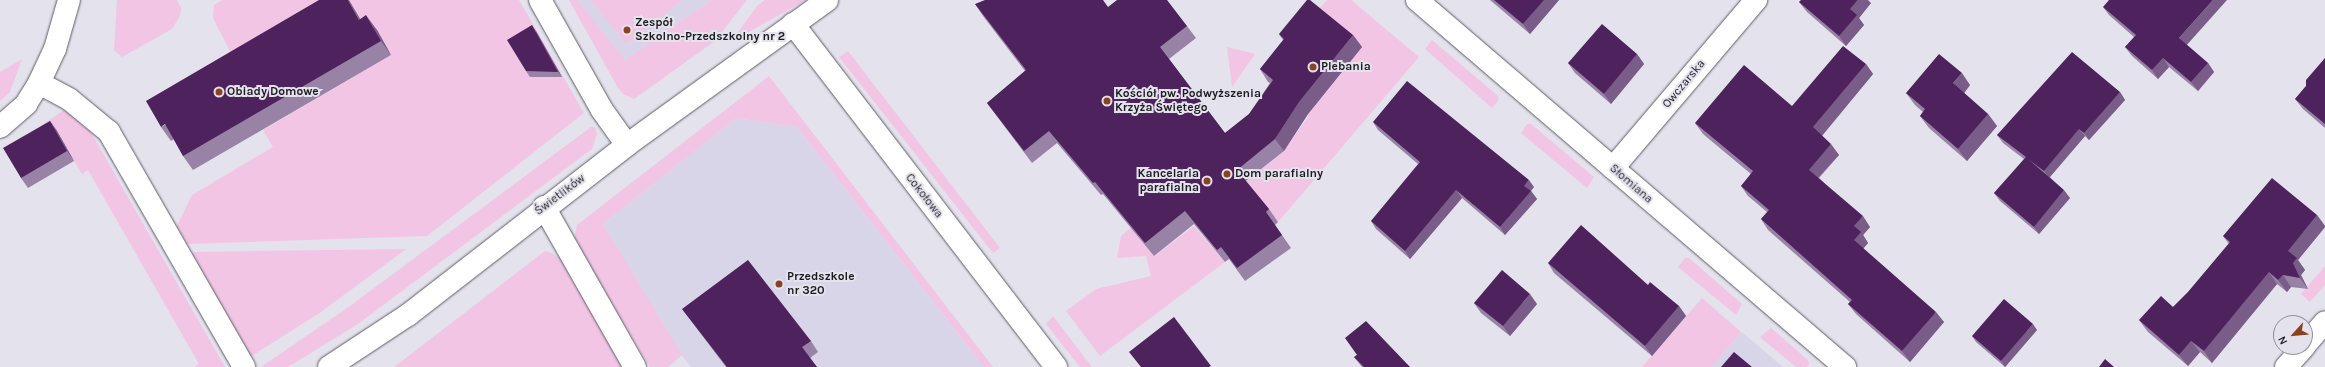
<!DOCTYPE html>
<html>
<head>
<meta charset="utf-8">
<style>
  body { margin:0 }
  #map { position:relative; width:2325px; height:367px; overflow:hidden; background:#e4e2ed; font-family:Karla,sans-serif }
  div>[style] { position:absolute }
  .built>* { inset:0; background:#d9d5e8 }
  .green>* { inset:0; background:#f2c5e4 }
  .roads { filter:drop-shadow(0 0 1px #5e5c66) drop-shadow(0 0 1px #5e5c66) }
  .minor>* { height:22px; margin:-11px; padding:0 11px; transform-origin:11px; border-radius:11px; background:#fff }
  .wall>* { inset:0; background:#9882a5 }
  .shaded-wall>* { inset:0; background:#7a5c88 }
  .building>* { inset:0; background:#4d225d }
  .dots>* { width:11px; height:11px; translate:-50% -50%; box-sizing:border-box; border:2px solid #e4e2ed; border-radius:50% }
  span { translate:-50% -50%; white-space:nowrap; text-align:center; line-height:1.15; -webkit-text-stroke:4px #e4e2ed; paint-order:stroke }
  .poi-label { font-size:12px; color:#1c1c20; font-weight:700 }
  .left { translate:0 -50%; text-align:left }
  .right { translate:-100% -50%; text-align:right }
  .street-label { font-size:12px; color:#1c1c20 }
  .north { position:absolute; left:2273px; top:315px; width:40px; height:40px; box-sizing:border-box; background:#e4e2ed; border:1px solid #94939b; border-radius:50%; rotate:243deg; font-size:11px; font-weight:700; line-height:16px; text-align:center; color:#1c1c20 }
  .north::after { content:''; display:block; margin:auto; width:14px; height:18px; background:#8a4223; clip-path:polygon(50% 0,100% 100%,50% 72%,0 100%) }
</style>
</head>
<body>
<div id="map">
  <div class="built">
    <i style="clip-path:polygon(569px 0,711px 0,625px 60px)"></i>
    <i style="clip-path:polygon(736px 118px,797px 127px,984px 367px,691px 367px,673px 345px,603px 224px)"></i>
    <i style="clip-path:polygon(1741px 332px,1749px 338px,1783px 367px,1712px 367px)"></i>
  </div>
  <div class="green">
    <i style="clip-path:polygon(117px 0,177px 0,181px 8px,180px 16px,172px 29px,122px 57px,114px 50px)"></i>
    <i style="clip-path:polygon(222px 0,519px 0,584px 113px,427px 236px,187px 244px,177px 226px,192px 195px,273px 147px,263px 130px,391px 55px,238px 67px,213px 18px,214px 5px)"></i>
    <i style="clip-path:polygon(569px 0,577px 0,625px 60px,711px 0,747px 0,715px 41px,634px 99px,623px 94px,618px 88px)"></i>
    <i style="clip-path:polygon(591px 0,682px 0,626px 44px)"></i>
    <i style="clip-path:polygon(765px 0,806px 0,731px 42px,757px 6px)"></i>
    <i style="clip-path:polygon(1327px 0,1351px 0,1419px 57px,1278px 222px,1246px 182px,1284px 151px,1309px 116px,1304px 111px,1317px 11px)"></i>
    <i style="clip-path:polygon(1432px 40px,1498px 96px,1499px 100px,1492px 108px,1425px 49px)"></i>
    <i style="clip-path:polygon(1227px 47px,1255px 54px,1232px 87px)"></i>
    <i style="clip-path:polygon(848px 51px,1000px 248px,993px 253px,839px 57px)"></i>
    <i style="clip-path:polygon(22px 59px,10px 92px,0 101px,0 72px)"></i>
    <i style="clip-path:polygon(769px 76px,993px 367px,984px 367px,797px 127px,736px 118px,603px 224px,682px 355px,668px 367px,650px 367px,577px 246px,575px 235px,577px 225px)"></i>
    <i style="clip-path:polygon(64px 110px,85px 122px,225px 367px,194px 367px,199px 364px,88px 170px,82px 174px,74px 161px,6px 150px)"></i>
    <i style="clip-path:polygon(1527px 124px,1531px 124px,1594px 177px,1587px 188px,1521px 133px)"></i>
    <i style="clip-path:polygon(591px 127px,595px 127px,597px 134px,592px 149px,358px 324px,288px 367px,261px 367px,350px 306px)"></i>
    <i style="clip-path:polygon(1194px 226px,1225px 262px,1100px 356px,1066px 311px,1096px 289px,1151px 276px,1146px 256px,1117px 258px,1121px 236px,1132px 227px,1155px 256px)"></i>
    <i style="clip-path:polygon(406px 249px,321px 312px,250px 357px,191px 252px)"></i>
    <i style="clip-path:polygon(545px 251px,552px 253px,563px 261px,625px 367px,394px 367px)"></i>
    <i style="clip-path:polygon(1685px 258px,1689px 258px,1742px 304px,1736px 315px,1678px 267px)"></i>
    <i style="clip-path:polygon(2325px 266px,2325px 285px,2310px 302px,2301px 294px)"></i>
    <i style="clip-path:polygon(1702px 298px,1741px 332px,1712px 367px,1642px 367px)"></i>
    <i style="clip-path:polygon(1053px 316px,1092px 367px,1080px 367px,1046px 324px)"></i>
    <i style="clip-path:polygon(1771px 328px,1808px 360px,1809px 364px,1807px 367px,1796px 367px,1760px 337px)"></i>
  </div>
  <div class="roads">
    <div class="minor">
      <i style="left:540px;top:0;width:126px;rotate:60.6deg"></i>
      <i style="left:602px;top:110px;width:43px;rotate:54.5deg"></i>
      <i style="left:1417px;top:0;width:564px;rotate:40.61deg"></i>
      <i style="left:793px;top:24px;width:432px;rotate:52.5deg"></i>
      <i style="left:39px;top:83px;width:34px;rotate:28deg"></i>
      <i style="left:69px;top:99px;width:52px;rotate:39.5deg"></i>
      <i style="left:109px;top:132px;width:271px;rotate:60.1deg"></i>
      <i style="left:0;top:127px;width:35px;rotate:-41deg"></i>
      <i style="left:26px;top:104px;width:25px;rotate:-58deg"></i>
      <i style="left:39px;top:83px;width:38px;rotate:-65deg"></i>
      <i style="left:55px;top:49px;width:51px;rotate:-74.1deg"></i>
      <i style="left:1613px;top:168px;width:221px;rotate:-49.6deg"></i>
      <i style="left:544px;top:207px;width:184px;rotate:60.4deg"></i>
      <i style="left:2305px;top:345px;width:30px;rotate:-49deg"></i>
      <i style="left:329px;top:367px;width:95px;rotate:-33.4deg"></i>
      <i style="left:408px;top:315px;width:277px;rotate:-37.8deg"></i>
      <i style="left:627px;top:145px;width:247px;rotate:-35.9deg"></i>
      <i style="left:2286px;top:367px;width:27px;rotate:-48deg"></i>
    </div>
  </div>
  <div class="wall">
    <i style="clip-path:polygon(1490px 0,1559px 0,1530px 34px)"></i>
    <i style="clip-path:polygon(1799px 2px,1871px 3px,1859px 18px,1864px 25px,1846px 46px,1807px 12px)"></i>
    <i style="clip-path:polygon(975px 4px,1108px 7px,1187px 26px,1196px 38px,1169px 59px,1225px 133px,1249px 114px,1270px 83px,1268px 82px,1260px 69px,1283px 40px,1279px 34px,1353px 35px,1362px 47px,1308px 114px,1284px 151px,1246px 181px,1269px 209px,1278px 222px,1275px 225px,1291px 248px,1245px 281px,1229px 259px,1225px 262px,1194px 224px,1154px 256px,1103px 194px,1101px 195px,1057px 143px,1032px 163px,987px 103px,1025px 71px,983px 16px)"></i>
    <i style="clip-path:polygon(2103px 7px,2187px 45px,2208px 63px,2214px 72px,2198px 91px,2169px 67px,2158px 79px,2132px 56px,2125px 47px,2134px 37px,2109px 15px)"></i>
    <i style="clip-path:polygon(361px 19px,377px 30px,391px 55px,193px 170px,183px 156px,174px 139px,171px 141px,161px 127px)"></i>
    <i style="clip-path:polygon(536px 31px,562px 77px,530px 77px,526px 71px)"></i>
    <i style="clip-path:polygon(1637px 54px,1644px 64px,1611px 104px,1575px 73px,1568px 63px)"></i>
    <i style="clip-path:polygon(2325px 58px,2325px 128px,2303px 109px,2295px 99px,2306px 86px)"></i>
    <i style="clip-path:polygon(1866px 64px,1873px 74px,1822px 136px,1839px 155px,1819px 178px,1870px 227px,1863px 235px,1868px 243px,1863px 249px,1944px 322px,1910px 362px,1856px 314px,1848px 304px,1850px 302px,1768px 230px,1761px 219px,1767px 212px,1748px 196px,1741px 186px,1751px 174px,1703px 134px,1695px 123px,1792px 106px)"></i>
    <i style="clip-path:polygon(1970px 85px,1964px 93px,1988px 114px,1997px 126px,1967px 161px,1929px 128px,1920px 116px,1923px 112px,1915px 105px,1906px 93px)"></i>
    <i style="clip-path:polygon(2120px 92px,2125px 100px,2089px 140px,2085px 136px,2050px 177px,2070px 198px,2039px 234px,2000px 201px,1994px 193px,2024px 159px,2003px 143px,1997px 135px)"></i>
    <i style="clip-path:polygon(50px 121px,57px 131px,74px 161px,28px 188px,21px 178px)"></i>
    <i style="clip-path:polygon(1373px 122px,1534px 187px,1531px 191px,1537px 199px,1505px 235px,1462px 198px,1410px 259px,1376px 229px,1371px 221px,1418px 164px,1378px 130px)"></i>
    <i style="clip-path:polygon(2317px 215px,2325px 226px,2325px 227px,2298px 260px,2305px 270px,2301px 275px,2308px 289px,2291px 287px,2287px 292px,2277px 284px,2212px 363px,2200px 352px,2188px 366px,2148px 332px,2139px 320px,2173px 307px,2188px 292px,2229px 244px,2223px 236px)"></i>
    <i style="clip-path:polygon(1548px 263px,1648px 285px,1679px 306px,1686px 316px,1652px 356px,1554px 273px)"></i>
    <i style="clip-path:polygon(1474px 303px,1537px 304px,1510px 336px,1481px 313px)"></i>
    <i style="clip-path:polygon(682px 309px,811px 341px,818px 352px,810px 358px,817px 367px,726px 367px)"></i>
    <i style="clip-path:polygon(2037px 330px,2005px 367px,1976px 342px,1972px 336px)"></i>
    <i style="clip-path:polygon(1357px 355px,1410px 367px,1362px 367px,1354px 357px)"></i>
  </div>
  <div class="shaded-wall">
    <i style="clip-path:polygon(348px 0,349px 0,369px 34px,359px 20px)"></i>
    <i style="clip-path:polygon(1544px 0,1559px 0,1530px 34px,1523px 24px)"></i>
    <i style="clip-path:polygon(1858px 0,1868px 0,1871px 3px,1859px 18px,1864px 25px,1846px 46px,1839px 36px,1850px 9px)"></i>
    <i style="clip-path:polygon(2213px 0,2227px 0,2185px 47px,2179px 38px)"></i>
    <i style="clip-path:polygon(366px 15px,377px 30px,391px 55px,381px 41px)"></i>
    <i style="clip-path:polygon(532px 25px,536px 31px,562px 77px,558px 72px)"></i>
    <i style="clip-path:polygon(1353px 35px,1362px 47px,1308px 114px,1284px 151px,1275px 139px,1299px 102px)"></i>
    <i style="clip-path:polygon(1637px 54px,1644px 64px,1611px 104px,1604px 94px)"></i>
    <i style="clip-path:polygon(2163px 58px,2169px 67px,2158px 79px,2152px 70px)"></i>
    <i style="clip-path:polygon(2208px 63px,2214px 72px,2198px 91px,2191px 82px)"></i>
    <i style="clip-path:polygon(1866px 64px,1873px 74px,1820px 138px,1813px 127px)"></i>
    <i style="clip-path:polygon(1962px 73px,1970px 85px,1962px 96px,1953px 83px)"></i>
    <i style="clip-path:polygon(2120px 92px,2125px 100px,2089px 140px,2084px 133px)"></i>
    <i style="clip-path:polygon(1988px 114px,1997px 126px,1967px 161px,1958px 149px)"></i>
    <i style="clip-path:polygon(50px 121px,57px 131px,74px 161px,67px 151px)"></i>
    <i style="clip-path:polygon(2079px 129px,2085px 136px,2049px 178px,2044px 171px)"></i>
    <i style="clip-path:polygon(1831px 144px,1839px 155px,1816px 180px,1809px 170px)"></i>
    <i style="clip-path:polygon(1529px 180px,1534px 187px,1529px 193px,1524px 186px)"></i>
    <i style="clip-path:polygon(1456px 190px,1462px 198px,1410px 259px,1405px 251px)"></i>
    <i style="clip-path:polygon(2064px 190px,2070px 198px,2039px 234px,2034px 227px)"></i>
    <i style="clip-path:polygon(1531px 191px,1537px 199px,1505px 235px,1500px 227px)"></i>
    <i style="clip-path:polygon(2317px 215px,2325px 226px,2325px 227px,2298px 260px,2305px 270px,2301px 275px,2308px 289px,2300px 278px,2293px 263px,2288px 251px)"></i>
    <i style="clip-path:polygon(1863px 216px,1870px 227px,1863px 235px,1868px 243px,1861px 251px,1854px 240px,1854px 226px)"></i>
    <i style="clip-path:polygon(2269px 272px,2277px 284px,2212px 363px,2204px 351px)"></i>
    <i style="clip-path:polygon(2283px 275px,2291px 287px,2287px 292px,2278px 280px)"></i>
    <i style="clip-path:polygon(1530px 294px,1537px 304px,1510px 336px,1503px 326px)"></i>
    <i style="clip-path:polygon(1679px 306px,1686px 316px,1652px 356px,1645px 346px)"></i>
    <i style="clip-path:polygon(1936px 312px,1944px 322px,1910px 362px,1902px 351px)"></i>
    <i style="clip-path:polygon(2033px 324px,2037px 330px,2005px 367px,2001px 361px)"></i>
    <i style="clip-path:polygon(2191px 341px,2200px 352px,2188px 366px,2179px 355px)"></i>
  </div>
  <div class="building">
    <i style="clip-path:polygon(319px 0,348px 0,359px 20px,366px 15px,381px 41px,183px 156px,165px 124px,161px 127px,146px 101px)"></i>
    <i style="clip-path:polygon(985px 0,1103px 0,1108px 7px,1117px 0,1167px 0,1187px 26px,1160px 47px,1225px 133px,1249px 114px,1273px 80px,1260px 69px,1284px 39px,1279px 34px,1307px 0,1310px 0,1353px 35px,1299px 102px,1275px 139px,1237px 170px,1269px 209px,1266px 212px,1282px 235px,1237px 268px,1221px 247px,1217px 250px,1185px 211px,1145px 243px,1095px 182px,1093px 183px,1049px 131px,1024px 151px,987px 103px,1026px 70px,975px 4px)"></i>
    <i style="clip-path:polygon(1494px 0,1544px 0,1523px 24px)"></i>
    <i style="clip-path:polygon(1801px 0,1858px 0,1850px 9px,1857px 15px,1839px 36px,1799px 2px)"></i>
    <i style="clip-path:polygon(2109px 0,2213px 0,2179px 38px,2208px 63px,2191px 82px,2163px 58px,2152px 70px,2125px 47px,2136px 35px,2103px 7px)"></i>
    <i style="clip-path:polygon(1602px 24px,1637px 54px,1604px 94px,1568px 63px)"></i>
    <i style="clip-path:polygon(532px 25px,558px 72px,526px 71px,507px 40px)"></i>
    <i style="clip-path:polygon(1843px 46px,1866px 64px,1813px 127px,1831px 144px,1809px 170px,1863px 216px,1854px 226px,1861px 232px,1854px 240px,1936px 312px,1902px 351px,1848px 304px,1852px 300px,1761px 219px,1769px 210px,1741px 186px,1753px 171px,1695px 123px,1744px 65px,1792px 106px)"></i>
    <i style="clip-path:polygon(2072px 52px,2120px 92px,2084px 133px,2079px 129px,2044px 171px,2028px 159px,2064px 190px,2034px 227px,1994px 193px,2026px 157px,1997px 135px)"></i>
    <i style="clip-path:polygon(1939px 54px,1962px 73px,1953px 83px,1988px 114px,1958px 149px,1920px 116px,1925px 109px,1906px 93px)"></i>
    <i style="clip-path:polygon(2325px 58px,2325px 124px,2295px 99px,2306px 86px,2306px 80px)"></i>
    <i style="clip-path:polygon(1407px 81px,1529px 180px,1524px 186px,1531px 191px,1500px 227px,1456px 190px,1405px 251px,1371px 221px,1420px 162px,1373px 122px)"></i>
    <i style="clip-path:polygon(50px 121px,67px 151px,21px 178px,3px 148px)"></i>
    <i style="clip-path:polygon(2272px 178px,2317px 215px,2288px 251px,2297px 258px,2293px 263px,2300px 278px,2283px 275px,2278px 280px,2269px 272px,2204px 351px,2191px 341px,2179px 355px,2139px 320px,2161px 296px,2173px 307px,2188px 292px,2230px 242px,2223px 236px)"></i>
    <i style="clip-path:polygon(1581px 225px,1648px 285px,1650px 282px,1679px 306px,1645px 346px,1548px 263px)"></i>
    <i style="clip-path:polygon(748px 260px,811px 341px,802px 347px,817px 367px,727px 367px,682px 309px)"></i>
    <i style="clip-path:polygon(1502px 270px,1530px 294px,1503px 326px,1474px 303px)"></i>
    <i style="clip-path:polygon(2004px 299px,2033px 324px,2001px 361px,1972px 336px)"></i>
    <i style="clip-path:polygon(1174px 317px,1211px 366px,1209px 367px,1141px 367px,1129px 352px)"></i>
    <i style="clip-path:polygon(1366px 321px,1410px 367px,1364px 367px,1354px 357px,1357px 355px,1345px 338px)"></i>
    <i style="clip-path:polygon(1734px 352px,1752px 367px,1721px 367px)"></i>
    <i style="clip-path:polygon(2105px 359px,2114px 367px,2099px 367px)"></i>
  </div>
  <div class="dots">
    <i style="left:627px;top:30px;background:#8a4223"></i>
    <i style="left:1313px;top:67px;background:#8a4223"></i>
    <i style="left:219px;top:92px;background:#8a4223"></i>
    <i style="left:1107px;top:101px;background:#8a4223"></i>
    <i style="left:1227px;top:174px;background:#8a4223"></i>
    <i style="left:1207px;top:181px;background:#8a4223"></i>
    <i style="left:779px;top:284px;background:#8a4223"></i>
  </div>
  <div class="poi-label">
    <span class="left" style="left:635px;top:30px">Zespół<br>Szkolno-Przedszkolny nr 2</span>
    <span class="left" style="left:1321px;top:67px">Plebania</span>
    <span class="left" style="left:227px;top:92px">Obiady Domowe</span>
    <span class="left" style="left:1115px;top:101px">Kościół pw. Podwyższenia<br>Krzyża Świętego</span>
    <span class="right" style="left:1199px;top:181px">Kancelaria<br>parafialna</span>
    <span class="left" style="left:1235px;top:174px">Dom parafialny</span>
    <span class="left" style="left:787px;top:284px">Przedszkole<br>nr 320</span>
  </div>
  <div class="street-label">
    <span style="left:1684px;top:84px;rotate:-50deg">Owczarska</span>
    <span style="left:1631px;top:184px;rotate:41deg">Słomiana</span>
    <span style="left:560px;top:195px;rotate:-37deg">Świetlików</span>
    <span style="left:924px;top:196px;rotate:52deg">Cokołowa</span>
  </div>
  <div class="north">N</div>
</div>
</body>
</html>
